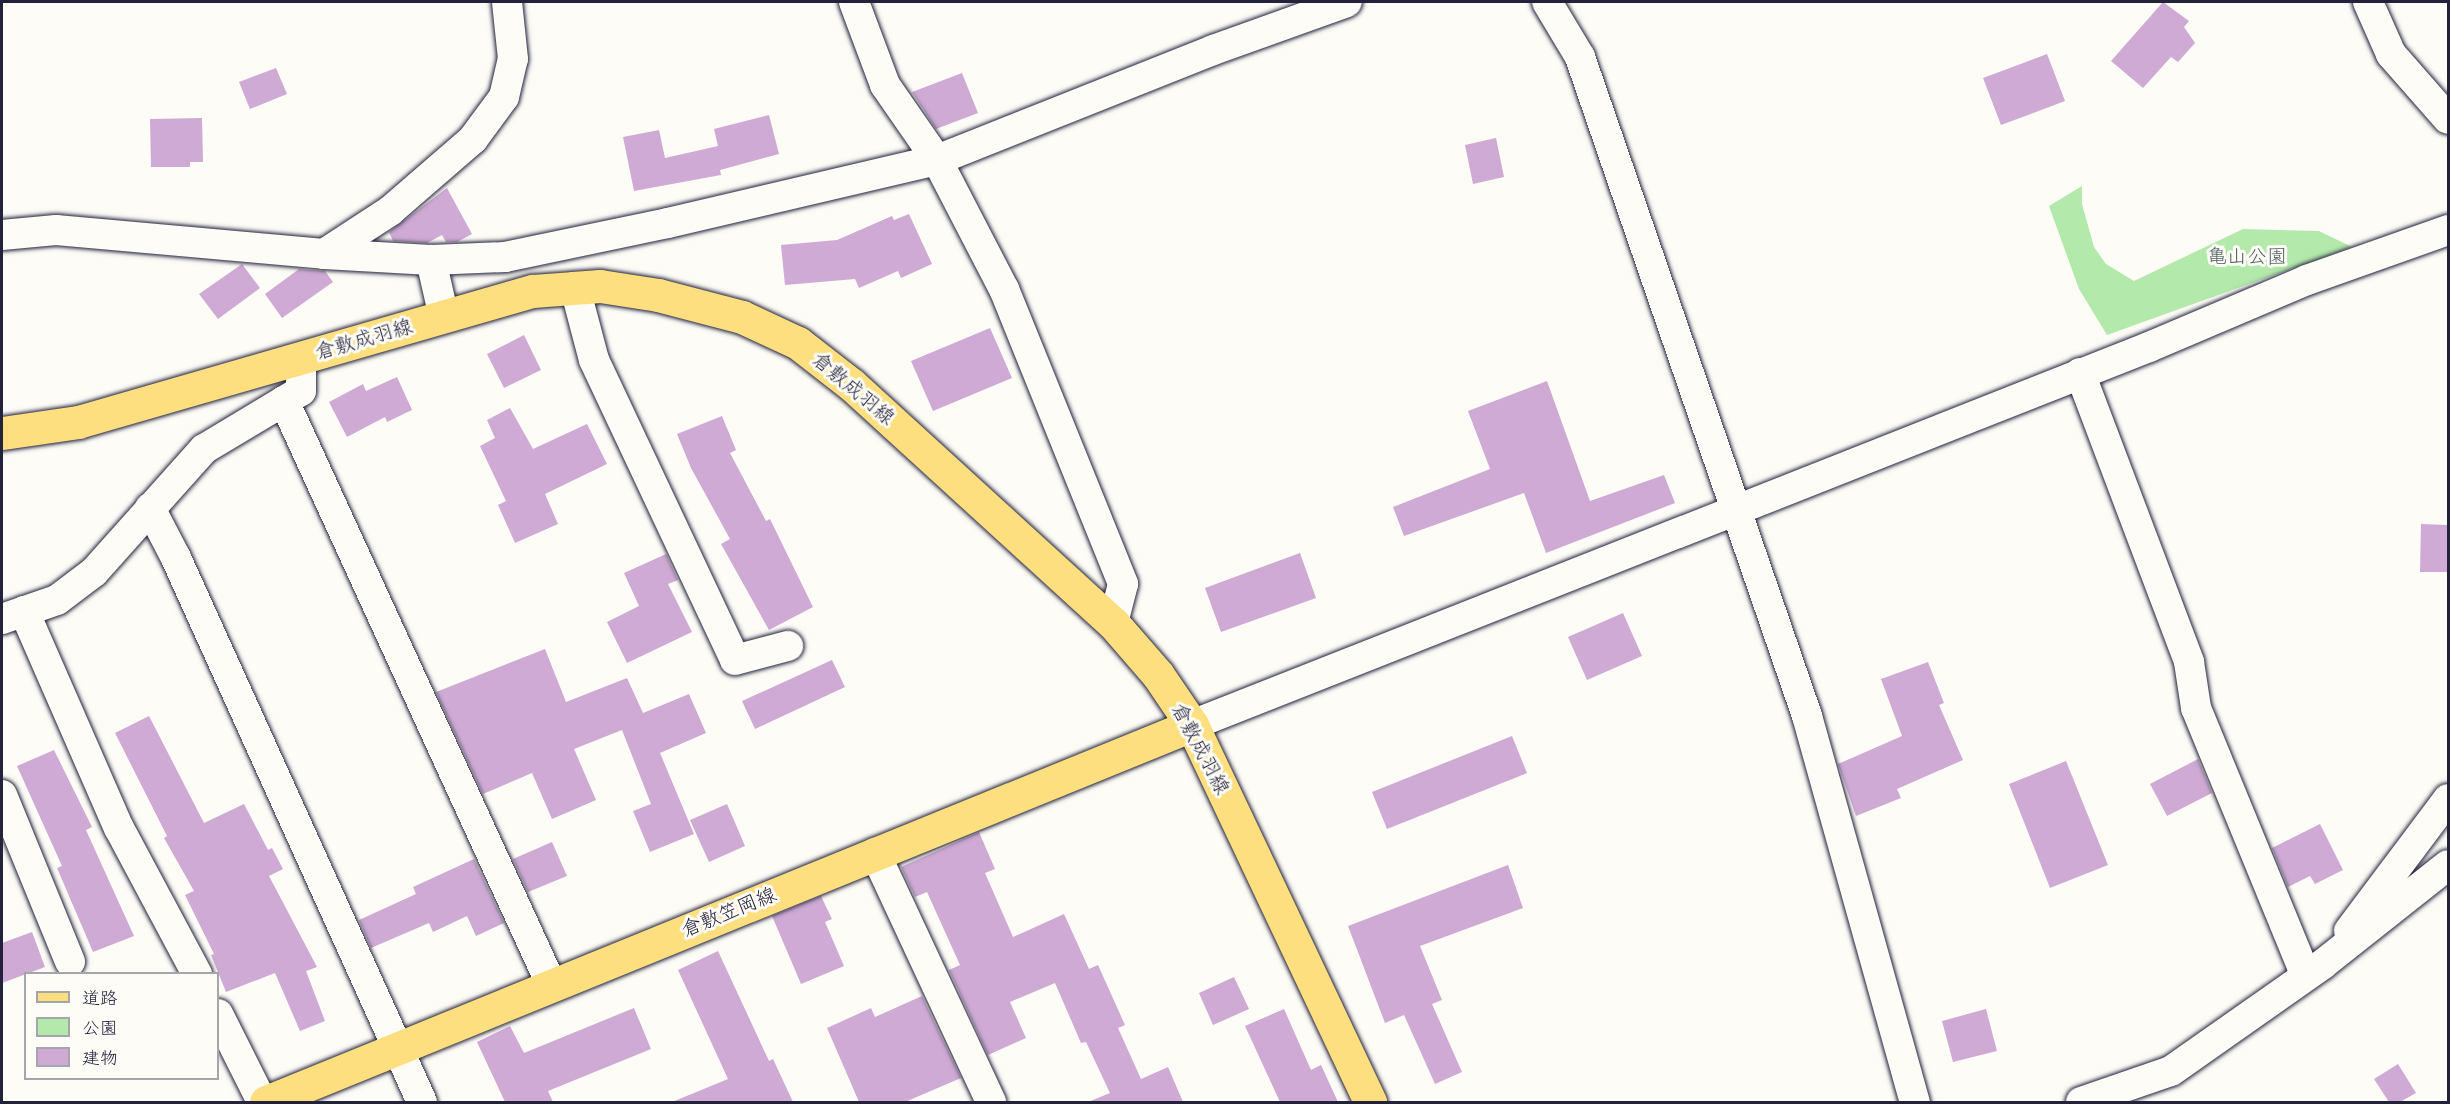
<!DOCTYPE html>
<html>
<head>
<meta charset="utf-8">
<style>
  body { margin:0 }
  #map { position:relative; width:2450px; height:1104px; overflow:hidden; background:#fdfcf7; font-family:"Architects Daughter","Klee One",sans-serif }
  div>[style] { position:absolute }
  .green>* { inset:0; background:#b3e9ab }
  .building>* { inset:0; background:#ceaad4 }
  .roads { filter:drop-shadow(0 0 2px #22223b) drop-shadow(0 0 2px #22223b) }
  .minor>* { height:30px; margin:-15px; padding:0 15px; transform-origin:15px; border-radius:15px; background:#fdfcf7 }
  .major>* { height:33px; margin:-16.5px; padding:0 16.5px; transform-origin:16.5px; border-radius:16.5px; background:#fddf80 }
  span { translate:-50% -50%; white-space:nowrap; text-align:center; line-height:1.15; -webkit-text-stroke:6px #fdfcf7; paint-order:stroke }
  .park-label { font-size:20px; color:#4e5e5d }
  .street-label { font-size:20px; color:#22223b }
  .frame { position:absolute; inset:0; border:3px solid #22223b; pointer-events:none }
  .legend { position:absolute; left:24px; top:972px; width:195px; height:108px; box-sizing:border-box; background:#fdfcf7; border:2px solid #a5a5ac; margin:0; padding:8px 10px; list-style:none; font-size:18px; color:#22223b }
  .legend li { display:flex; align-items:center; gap:12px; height:30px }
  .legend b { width:30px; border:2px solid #a5a5ac }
</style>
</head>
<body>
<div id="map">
  <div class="green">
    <i style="clip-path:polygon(2082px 186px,2082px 204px,2094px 247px,2106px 264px,2134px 281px,2243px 229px,2319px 231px,2352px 247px,2107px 335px,2079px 289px,2049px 206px)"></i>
  </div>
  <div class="building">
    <i style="clip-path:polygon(2163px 2px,2189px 21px,2184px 27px,2195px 43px,2178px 62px,2171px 57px,2143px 88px,2111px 61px)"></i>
    <i style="clip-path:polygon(2047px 54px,2065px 101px,2001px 125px,1983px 78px)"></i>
    <i style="clip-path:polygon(276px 68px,287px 94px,250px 109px,239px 82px)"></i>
    <i style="clip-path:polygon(962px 73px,978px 113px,936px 129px,912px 92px)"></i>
    <i style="clip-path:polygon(769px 115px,779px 154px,720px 170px,721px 175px,634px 191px,623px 137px,659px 130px,665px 158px,718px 146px,714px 129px)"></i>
    <i style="clip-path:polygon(202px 118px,203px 162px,190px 162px,190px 167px,151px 167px,150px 119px)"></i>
    <i style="clip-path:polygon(1496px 138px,1504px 177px,1473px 184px,1465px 145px)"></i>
    <i style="clip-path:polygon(447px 188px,472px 234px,457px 242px,446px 242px,442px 235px,427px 243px,393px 241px,389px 232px)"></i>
    <i style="clip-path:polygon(909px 214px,932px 264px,901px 278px,898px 271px,859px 288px,855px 279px,785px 285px,781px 245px,837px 240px,892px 216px,894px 220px)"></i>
    <i style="clip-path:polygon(242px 264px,260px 288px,218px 319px,199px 294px)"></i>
    <i style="clip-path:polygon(299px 269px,325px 271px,333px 282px,282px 318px,265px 294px)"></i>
    <i style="clip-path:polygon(990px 328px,1012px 378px,933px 411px,911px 361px)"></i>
    <i style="clip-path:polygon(524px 335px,541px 370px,504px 388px,487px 354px)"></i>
    <i style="clip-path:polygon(397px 377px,412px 410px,387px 422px,385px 417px,347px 437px,329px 402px,363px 384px,366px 391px)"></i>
    <i style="clip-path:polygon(1547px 381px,1590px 501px,1664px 475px,1675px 503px,1546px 553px,1524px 493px,1404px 536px,1393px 507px,1490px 469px,1468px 411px)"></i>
    <i style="clip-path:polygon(510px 408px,533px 449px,587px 424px,607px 464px,545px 494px,558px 524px,515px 543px,498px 505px,506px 501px,480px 446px,495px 438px,487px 420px)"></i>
    <i style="clip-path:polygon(722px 416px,736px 450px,730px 453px,766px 521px,770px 519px,813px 607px,769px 630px,721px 544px,730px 539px,691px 468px,677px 434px)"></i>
    <i style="clip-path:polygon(2421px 524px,2448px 525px,2448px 572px,2420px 572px)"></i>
    <i style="clip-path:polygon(1300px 553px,1316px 598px,1221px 632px,1205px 588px)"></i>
    <i style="clip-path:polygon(666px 554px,678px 580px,668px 584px,692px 632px,627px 663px,607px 622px,639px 606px,624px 573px)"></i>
    <i style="clip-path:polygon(1623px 613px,1642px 656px,1587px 680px,1568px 637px)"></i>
    <i style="clip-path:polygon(545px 649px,566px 702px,627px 678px,643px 713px,689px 694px,706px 733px,660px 753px,694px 834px,650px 852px,633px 811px,651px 804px,622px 730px,574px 749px,596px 800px,552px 819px,532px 773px,483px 794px,436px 692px)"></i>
    <i style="clip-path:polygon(832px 660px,845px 687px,755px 729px,742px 701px)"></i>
    <i style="clip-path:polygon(1928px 662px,1944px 703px,1939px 705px,1963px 760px,1897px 789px,1901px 798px,1856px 816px,1838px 764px,1902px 736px,1881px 679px)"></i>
    <i style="clip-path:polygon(149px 716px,204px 823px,244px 804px,268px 850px,272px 848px,283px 869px,269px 876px,317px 967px,306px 971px,325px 1021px,300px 1031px,275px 973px,226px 992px,211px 955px,214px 954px,185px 895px,194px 891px,164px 838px,167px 836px,115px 733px)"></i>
    <i style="clip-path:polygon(1512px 736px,1527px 773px,1387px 829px,1372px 792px)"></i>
    <i style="clip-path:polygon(54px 750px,92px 827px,86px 830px,134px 936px,93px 952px,57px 868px,62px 866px,17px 766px)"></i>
    <i style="clip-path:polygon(2198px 759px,2212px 793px,2167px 816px,2150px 784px)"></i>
    <i style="clip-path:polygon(2066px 761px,2108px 865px,2050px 888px,2009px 784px)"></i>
    <i style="clip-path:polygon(727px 804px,745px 846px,709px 862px,690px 820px)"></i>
    <i style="clip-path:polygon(2320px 824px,2343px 870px,2315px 884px,2310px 876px,2288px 887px,2272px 848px)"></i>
    <i style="clip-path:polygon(979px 832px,995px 869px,985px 873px,1013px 937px,1064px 914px,1089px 969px,1098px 965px,1125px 1025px,1118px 1028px,1141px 1079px,1168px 1067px,1183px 1102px,1088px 1102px,1110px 1093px,1086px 1042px,1081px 1043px,1055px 983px,1010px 1002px,1026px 1038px,988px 1055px,949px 970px,960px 965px,927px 892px,915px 897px,901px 867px)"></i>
    <i style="clip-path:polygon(552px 842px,567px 876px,528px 892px,513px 859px)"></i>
    <i style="clip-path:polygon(474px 859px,504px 923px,476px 936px,467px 916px,433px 932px,429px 923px,371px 948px,359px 920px,416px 894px,413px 887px)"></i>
    <i style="clip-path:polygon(1508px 865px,1523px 908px,1420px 946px,1442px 1000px,1432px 1004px,1462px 1072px,1435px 1084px,1404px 1015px,1385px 1023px,1348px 926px)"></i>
    <i style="clip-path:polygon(821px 896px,832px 919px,825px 922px,844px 966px,801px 984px,772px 916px)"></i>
    <i style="clip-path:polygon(32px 932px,45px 967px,2px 983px,2px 943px)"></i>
    <i style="clip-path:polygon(718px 951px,769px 1061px,773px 1059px,793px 1102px,672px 1102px,728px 1079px,678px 970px)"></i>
    <i style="clip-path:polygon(1234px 977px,1249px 1009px,1213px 1025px,1199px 993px)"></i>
    <i style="clip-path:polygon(922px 996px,961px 1078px,905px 1102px,859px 1102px,827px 1028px,871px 1008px,875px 1017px)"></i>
    <i style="clip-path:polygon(634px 1008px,651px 1049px,548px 1091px,553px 1102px,505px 1102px,477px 1042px,510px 1026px,524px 1053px)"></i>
    <i style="clip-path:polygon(1284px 1009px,1311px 1070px,1321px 1065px,1338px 1102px,1280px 1102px,1245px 1026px)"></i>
    <i style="clip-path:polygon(1986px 1009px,1997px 1051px,1953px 1062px,1942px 1021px)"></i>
    <i style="clip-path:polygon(2398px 1064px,2416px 1093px,2400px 1102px,2389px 1102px,2374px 1079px)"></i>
  </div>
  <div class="roads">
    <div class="minor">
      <i style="left:854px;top:2px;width:89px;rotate:69.5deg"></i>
      <i style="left:885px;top:85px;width:91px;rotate:55.3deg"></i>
      <i style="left:937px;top:160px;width:145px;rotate:62.6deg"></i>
      <i style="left:1004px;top:289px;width:318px;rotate:68deg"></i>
      <i style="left:1123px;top:584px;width:40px;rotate:104.4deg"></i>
      <i style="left:1547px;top:2px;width:64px;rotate:59deg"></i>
      <i style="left:1580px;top:57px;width:697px;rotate:70.99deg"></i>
      <i style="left:1807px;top:716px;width:401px;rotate:74.4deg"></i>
      <i style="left:2368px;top:2px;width:57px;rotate:66.1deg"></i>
      <i style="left:2391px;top:54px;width:86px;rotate:48.8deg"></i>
      <i style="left:2px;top:235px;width:54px;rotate:-5.3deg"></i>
      <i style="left:56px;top:230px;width:269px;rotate:5.1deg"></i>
      <i style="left:324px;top:254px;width:107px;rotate:3.2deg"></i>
      <i style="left:431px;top:260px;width:74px;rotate:-2.3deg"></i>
      <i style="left:505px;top:257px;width:167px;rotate:-11.8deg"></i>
      <i style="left:668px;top:223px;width:276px;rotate:-13.2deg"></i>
      <i style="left:937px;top:160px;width:297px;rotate:-21.7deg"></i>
      <i style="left:1213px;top:50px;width:142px;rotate:-19.7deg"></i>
      <i style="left:324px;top:254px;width:79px;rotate:-33.1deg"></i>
      <i style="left:390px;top:211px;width:110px;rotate:-40.9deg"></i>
      <i style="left:473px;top:139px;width:52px;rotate:-53.6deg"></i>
      <i style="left:504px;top:97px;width:39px;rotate:-77deg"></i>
      <i style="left:513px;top:59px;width:57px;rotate:-96deg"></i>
      <i style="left:431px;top:260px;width:58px;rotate:77.2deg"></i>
      <i style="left:575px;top:288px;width:74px;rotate:75.2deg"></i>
      <i style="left:594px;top:360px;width:331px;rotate:64.8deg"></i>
      <i style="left:735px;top:660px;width:55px;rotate:-14.8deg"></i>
      <i style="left:2080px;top:373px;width:309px;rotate:69.3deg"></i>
      <i style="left:2189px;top:662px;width:47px;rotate:81.3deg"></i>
      <i style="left:2196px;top:708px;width:287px;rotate:67.7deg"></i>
      <i style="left:284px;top:401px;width:643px;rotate:65.39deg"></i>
      <i style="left:150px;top:508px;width:56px;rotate:62.5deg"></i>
      <i style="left:176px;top:558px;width:597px;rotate:65.67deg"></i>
      <i style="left:24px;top:611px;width:237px;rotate:66.4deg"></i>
      <i style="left:119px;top:828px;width:166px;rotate:61.9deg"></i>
      <i style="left:2px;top:619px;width:58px;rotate:-19.1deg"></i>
      <i style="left:57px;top:600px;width:46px;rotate:-37.1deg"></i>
      <i style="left:94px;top:572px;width:165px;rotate:-48.2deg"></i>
      <i style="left:204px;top:449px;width:113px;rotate:-30.9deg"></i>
      <i style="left:301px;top:391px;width:33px;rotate:-90deg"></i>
      <i style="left:1192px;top:725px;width:1029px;rotate:-21.55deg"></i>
      <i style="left:2149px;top:347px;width:172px;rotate:-23deg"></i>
      <i style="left:2307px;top:280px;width:150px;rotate:-19.5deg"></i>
      <i style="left:2px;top:795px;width:180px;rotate:67.8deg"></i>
      <i style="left:875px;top:853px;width:275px;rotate:65deg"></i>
      <i style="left:2349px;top:931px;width:165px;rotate:-53.1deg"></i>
      <i style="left:218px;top:1014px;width:98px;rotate:63.4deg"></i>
      <i style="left:2081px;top:1102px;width:95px;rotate:-19deg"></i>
      <i style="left:2171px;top:1071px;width:186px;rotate:-35.1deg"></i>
      <i style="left:2323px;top:964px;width:159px;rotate:-38.4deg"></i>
    </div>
    <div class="major">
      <i style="left:2px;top:433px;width:77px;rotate:-8.2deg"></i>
      <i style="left:78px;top:422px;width:473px;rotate:-16.1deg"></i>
      <i style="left:533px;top:291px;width:67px;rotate:-4.3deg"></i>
      <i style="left:600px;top:286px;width:59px;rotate:8.8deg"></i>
      <i style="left:658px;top:295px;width:87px;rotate:14.7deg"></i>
      <i style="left:742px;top:317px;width:62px;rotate:24.9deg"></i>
      <i style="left:798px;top:343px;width:68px;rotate:37.9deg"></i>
      <i style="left:852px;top:385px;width:353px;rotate:42.4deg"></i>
      <i style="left:1113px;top:623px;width:69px;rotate:49.1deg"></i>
      <i style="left:1158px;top:675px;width:60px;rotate:55.8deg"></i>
      <i style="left:1192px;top:725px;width:417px;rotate:64.7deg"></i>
      <i style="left:266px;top:1102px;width:1000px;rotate:-22.15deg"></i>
    </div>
  </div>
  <div class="park-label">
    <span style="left:2247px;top:257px">亀山公園</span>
  </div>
  <div class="street-label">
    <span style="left:364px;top:340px;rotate:-16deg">倉敷成羽線</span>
    <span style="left:853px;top:389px;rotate:40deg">倉敷成羽線</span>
    <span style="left:1200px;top:749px;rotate:62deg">倉敷成羽線</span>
    <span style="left:729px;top:913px;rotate:-22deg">倉敷笠岡線</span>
  </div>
  <div class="frame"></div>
  <ul class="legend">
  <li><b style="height:8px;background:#fddf80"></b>道路</li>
  <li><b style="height:16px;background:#b3e9ab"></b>公園</li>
  <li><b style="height:16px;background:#ceaad4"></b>建物</li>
  </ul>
</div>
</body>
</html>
